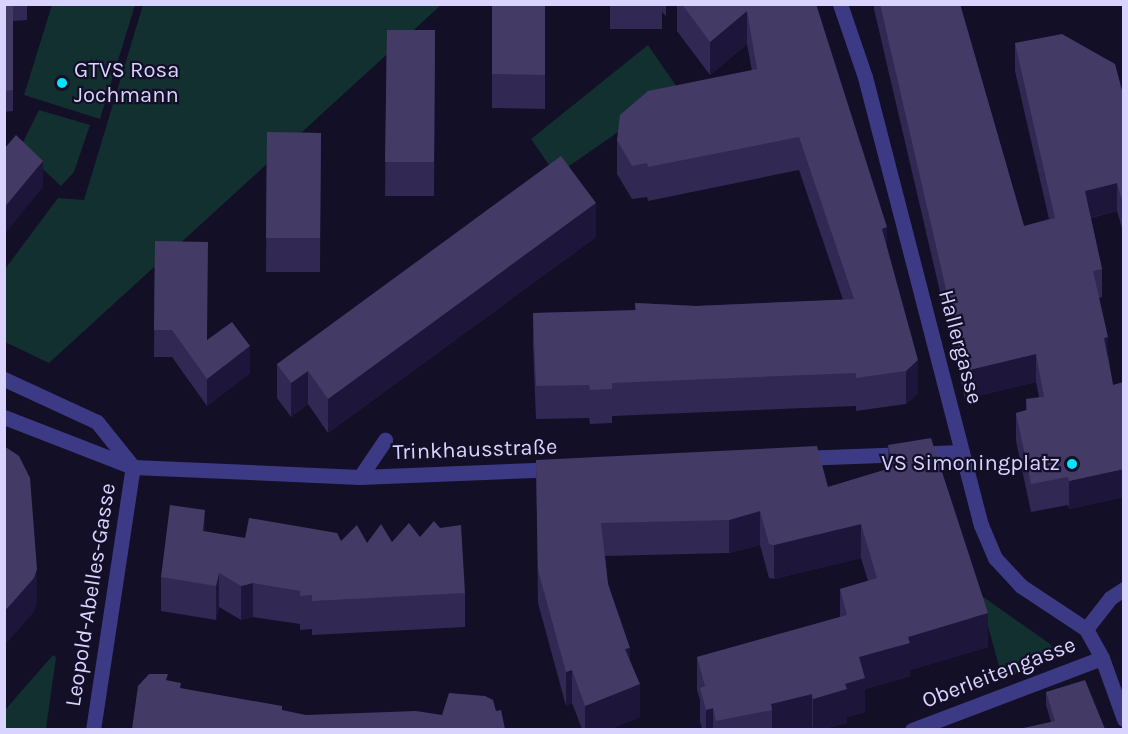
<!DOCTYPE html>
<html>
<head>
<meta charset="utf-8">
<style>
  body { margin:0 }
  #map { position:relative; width:1128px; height:734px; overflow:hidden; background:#130f26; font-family:Karla,sans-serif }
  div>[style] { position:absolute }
  .green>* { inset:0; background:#12302f }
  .minor>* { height:15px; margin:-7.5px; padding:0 7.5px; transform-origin:7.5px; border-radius:7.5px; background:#3d3a85 }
  .wall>* { inset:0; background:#312854 }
  .shaded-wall>* { inset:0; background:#1d163a }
  .building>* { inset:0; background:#433a66 }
  .dots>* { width:16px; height:16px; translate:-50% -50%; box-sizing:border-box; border:3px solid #130f26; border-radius:50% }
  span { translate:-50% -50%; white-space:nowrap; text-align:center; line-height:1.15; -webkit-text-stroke:4.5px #130f26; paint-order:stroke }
  .poi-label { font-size:22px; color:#d9d4ff }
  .left { translate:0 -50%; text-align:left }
  .right { translate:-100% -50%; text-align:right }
  .street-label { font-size:22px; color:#d9d4ff }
  .frame { position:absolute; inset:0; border:6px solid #d9d4ff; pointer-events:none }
</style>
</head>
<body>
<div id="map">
  <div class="green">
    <i style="clip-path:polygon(52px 5px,135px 5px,100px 119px,24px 95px)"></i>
    <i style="clip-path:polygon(143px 5px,441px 5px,49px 363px,5px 342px,5px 269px,58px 198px,84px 200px)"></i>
    <i style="clip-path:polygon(648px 45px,679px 90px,556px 175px,531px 139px)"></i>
    <i style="clip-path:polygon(39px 110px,90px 125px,74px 172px,61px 186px,20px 148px)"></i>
    <i style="clip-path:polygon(979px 594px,1050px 644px,1058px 658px,1009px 676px,1001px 673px)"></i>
    <i style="clip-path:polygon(53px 655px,56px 657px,46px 729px,5px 729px,5px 710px)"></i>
  </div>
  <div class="minor">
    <i style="left:840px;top:4px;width:77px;rotate:71.1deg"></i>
    <i style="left:865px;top:77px;width:463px;rotate:75.5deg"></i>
    <i style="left:981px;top:525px;width:36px;rotate:67deg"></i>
    <i style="left:995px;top:558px;width:38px;rotate:47deg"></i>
    <i style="left:1021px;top:586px;width:78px;rotate:33.5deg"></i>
    <i style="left:1086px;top:629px;width:33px;rotate:61deg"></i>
    <i style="left:1102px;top:658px;width:65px;rotate:70.2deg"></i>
    <i style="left:4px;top:379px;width:102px;rotate:24.8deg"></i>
    <i style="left:97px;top:422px;width:58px;rotate:51.3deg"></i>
    <i style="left:4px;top:417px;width:138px;rotate:21.2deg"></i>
    <i style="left:133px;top:467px;width:227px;rotate:2.5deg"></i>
    <i style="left:360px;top:477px;width:195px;rotate:-2.3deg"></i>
    <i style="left:801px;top:458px;width:161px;rotate:-2.1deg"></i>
    <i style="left:360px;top:477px;width:45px;rotate:-56deg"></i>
    <i style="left:1086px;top:629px;width:39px;rotate:-52deg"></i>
    <i style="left:1110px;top:598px;width:17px;rotate:-33deg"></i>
    <i style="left:93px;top:730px;width:266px;rotate:-81.4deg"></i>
    <i style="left:912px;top:730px;width:203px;rotate:-20.8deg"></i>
  </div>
  <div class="wall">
    <i style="clip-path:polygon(4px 4px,27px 4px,27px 20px,13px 21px,13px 111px,4px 112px)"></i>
    <i style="clip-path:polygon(545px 4px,545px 109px,492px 108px,492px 74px)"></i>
    <i style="clip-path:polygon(610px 4px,666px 4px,666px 16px,662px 12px,662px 29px,610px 29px)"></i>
    <i style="clip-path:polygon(677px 4px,816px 4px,887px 248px,918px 393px,906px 404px,856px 411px,856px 406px,612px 416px,612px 423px,590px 424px,589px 418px,536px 419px,533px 346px,533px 313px,635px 311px,635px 303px,696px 306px,843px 300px,799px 170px,648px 201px,647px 197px,632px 199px,617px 174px,617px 140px,752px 71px,747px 44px,710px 75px,677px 31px)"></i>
    <i style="clip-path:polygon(874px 4px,960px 4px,1024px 226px,1049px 219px,1015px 71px,1015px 43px,1124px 98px,1124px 235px,1117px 211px,1091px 218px,1102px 269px,1102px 297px,1099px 298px,1113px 385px,1124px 382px,1124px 497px,1069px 509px,1068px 505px,1031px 512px,1016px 441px,1016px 413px,1026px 410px,1026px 399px,1039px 397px,1036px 382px,965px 399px,874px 9px)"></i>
    <i style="clip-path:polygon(387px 30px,435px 30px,434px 196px,385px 196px)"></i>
    <i style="clip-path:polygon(267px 132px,321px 133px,320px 272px,266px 272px)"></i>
    <i style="clip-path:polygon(596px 237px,328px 433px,308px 404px,291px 417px,277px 398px,277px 364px)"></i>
    <i style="clip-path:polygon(155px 241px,207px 340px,250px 373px,207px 406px,172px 357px,154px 357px)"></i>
    <i style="clip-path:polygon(888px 445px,988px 647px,910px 670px,910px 676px,865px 689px,865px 712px,847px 717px,847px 723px,823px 729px,813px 729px,812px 727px,803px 729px,702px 729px,700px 721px,700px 700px,697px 690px,697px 657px,840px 617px,840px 589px,868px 581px,861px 558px,774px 579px,769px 578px,760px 545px,729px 553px,605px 556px,608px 584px,630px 661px,640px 717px,610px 729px,582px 729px,572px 703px,566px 706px,538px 603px,536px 460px,828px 487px,888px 469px)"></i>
    <i style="clip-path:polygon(205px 532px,245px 538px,341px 541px,367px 543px,392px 542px,465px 593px,465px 627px,312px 635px,312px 629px,300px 630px,300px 624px,253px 617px,241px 620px,219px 607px,216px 620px,161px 611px,161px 577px)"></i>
    <i style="clip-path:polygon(1046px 692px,1105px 729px,1051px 722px,1046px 705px)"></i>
  </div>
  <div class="shaded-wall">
    <i style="clip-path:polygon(747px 11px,747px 44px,710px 75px,710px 42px)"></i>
    <i style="clip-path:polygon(43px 161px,43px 187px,4px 235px,4px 208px)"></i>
    <i style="clip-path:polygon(1117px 183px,1117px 211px,1085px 219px,1085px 191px)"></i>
    <i style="clip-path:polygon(596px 203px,596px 237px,328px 433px,328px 399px)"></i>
    <i style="clip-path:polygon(887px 227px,887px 260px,882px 229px)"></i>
    <i style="clip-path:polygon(1108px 337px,1108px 365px,1104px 338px)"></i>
    <i style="clip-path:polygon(250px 346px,250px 373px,207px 406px,207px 379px)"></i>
    <i style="clip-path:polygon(1036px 354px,1036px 382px,965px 399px,965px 371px)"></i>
    <i style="clip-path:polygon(918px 360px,918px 393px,906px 404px,906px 371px)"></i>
    <i style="clip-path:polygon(308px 371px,308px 404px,291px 417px,291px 383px)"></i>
    <i style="clip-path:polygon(1124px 469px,1124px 497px,1069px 509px,1069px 481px)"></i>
    <i style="clip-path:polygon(205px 510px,205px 544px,203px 531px)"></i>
    <i style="clip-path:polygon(760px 511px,760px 545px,729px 553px,729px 520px)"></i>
    <i style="clip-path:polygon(861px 524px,861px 558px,774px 579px,774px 545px)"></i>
    <i style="clip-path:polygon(37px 569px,37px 603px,34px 612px,4px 646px,4px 612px)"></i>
    <i style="clip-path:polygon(219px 573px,219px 607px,216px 620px,216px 586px)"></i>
    <i style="clip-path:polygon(253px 583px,253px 617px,241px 620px,241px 586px)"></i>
    <i style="clip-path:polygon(988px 613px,988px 647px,910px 670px,910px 676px,865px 689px,865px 712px,847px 717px,847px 723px,823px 729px,813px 729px,813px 699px,845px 684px,859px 657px,908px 637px)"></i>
    <i style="clip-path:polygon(630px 648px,630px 681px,625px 649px)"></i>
    <i style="clip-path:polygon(572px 670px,572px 703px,566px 706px,566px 672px)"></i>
    <i style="clip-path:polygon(640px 684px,640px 717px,610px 729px,585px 729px,585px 706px)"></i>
    <i style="clip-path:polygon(812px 694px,812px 727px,803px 729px,772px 729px,772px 710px,771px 704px)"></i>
    <i style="clip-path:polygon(713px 708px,713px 729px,706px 729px,706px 710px)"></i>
  </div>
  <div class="building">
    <i style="clip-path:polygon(4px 4px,13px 4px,13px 90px,4px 91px)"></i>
    <i style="clip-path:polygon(492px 4px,545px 4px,545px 75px,492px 74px)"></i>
    <i style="clip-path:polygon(682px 4px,816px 4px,887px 227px,882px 229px,918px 360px,906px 371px,856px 378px,856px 373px,612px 383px,612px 389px,590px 390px,589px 385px,536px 386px,533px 313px,636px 310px,635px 303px,696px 306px,854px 299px,799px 137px,648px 167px,647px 163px,632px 166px,617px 140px,620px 115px,648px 91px,757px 69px,747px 11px,710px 42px)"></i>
    <i style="clip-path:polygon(880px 4px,960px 4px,1024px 226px,1055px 218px,1015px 43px,1062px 34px,1115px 64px,1124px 98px,1124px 207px,1117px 183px,1085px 191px,1102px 269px,1093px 271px,1108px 337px,1104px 338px,1113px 385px,1124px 382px,1124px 469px,1069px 481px,1068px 477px,1031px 484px,1016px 413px,1027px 410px,1026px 399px,1044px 397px,1036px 354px,965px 371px)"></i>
    <i style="clip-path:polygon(387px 30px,435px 30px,434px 162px,385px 162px)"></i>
    <i style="clip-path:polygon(267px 132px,321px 133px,320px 238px,266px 238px)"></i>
    <i style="clip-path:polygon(16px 135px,43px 161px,4px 208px,4px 149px)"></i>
    <i style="clip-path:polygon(561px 156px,596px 203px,328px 399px,308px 371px,291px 383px,277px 364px)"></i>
    <i style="clip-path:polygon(155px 241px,208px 242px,207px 340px,232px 322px,250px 346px,207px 379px,172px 330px,154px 330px)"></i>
    <i style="clip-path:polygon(931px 438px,988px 613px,908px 637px,910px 643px,859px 657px,865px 678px,845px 684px,847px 689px,813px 699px,812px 694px,771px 704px,772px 710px,716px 721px,713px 708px,706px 710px,700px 688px,705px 686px,697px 657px,847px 615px,840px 589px,877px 578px,861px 524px,774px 545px,769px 544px,760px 511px,729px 520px,601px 523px,608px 584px,630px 648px,625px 649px,640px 684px,585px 706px,572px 670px,566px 672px,538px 570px,536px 460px,817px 446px,828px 487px,894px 467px,888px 445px)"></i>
    <i style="clip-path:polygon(4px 446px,19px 456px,30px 478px,37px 569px,34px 578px,4px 612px)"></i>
    <i style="clip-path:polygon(170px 505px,205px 510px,203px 531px,245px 538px,249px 518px,337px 533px,341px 541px,357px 525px,367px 543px,381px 524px,392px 542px,409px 523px,420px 537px,434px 521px,440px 528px,461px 525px,465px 593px,312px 601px,312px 595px,300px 596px,300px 591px,253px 583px,241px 586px,219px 573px,216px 586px,161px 577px)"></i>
    <i style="clip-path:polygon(149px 674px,168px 674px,166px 680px,181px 683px,180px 688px,282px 706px,282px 710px,306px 715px,416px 711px,442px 715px,449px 693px,485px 696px,493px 700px,496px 711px,501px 710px,505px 729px,132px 729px,138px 686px)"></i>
    <i style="clip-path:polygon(1085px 680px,1105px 729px,1019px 729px,1055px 721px,1046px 692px)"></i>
    <i style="clip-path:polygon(940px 727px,941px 729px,932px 729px)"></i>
  </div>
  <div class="dots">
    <i style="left:62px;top:83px;background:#00e5ff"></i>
    <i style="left:1072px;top:464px;background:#00e5ff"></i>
  </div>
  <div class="poi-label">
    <span class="left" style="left:74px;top:83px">GTVS Rosa<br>Jochmann</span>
    <span class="right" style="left:1060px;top:464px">VS Simoningplatz</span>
  </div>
  <div class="street-label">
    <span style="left:960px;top:347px;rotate:75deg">Hallergasse</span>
    <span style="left:475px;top:450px;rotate:-2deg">Trinkhausstraße</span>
    <span style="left:91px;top:595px;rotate:-81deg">Leopold-Abelles-Gasse</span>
    <span style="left:999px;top:673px;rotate:-21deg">Oberleitengasse</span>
  </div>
  <div class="frame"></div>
</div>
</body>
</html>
